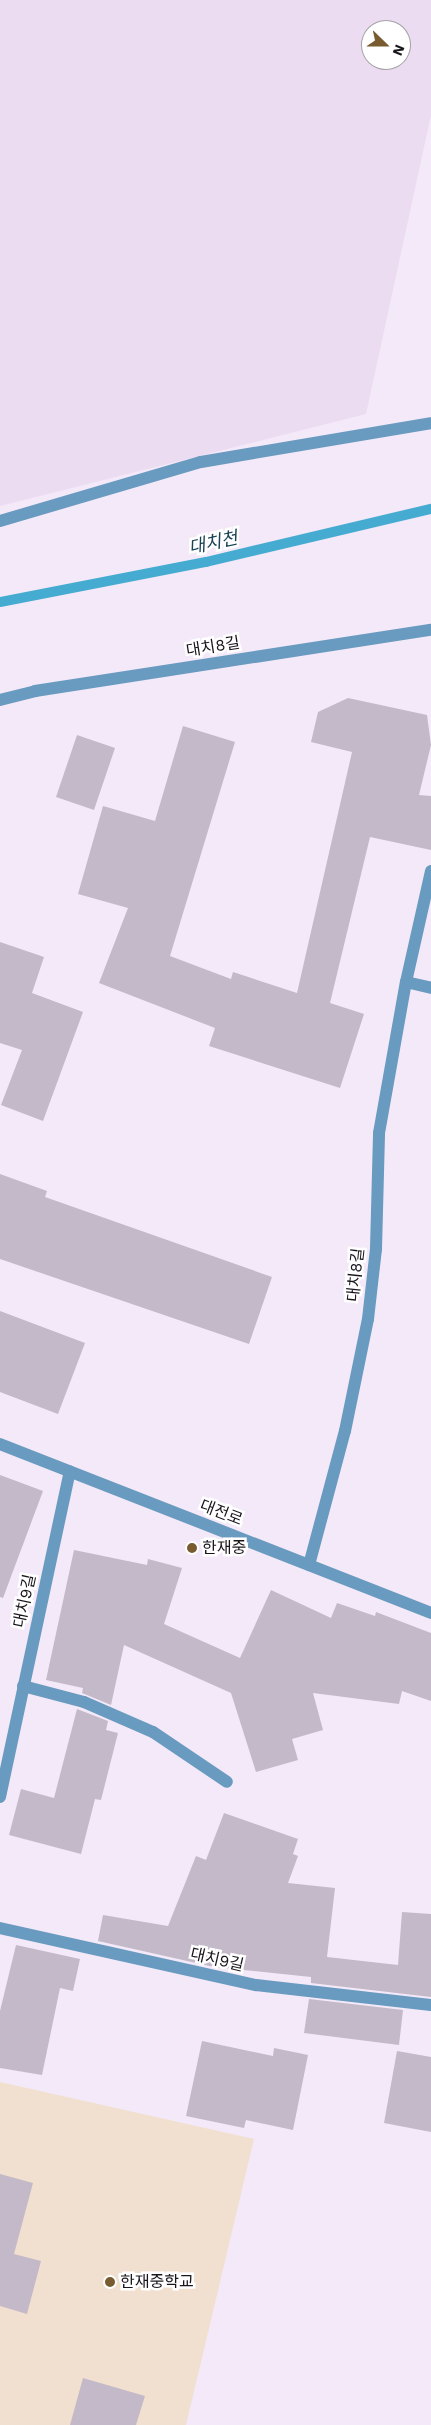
<!DOCTYPE html>
<html>
<head>
<meta charset="utf-8">
<style>
  body { margin:0 }
  #map { position:relative; width:431px; height:2425px; overflow:hidden; background:#f3e9f8; font-family:"Work Sans","Noto Sans KR",sans-serif }
  div>[style] { position:absolute }
  .built>* { inset:0; background:#ebdcf2 }
  .education>* { inset:0; background:#f1e0cf }
  .stream>* { height:10px; margin:-5px; padding:0 5px; transform-origin:5px; border-radius:5px; background:#46abd1 }
  .building>* { inset:0; background:#c4b9c8 }
  .minor>* { height:12px; margin:-6px; padding:0 6px; transform-origin:6px; border-radius:6px; background:#699abf }
  .dots>* { width:14px; height:14px; translate:-50% -50%; box-sizing:border-box; border:2px solid #fff; border-radius:50% }
  span { translate:-50% -50%; white-space:nowrap; text-align:center; line-height:1.15; -webkit-text-stroke:5px #fff; paint-order:stroke }
  .street-label { font-size:16px; color:#1a161c }
  .poi-label { font-size:16px; color:#1a161c }
  .left { translate:0 -50%; text-align:left }
  .water-label { font-size:18px; color:#184354; font-style:italic }
  .north { position:absolute; left:361px; top:20px; width:50px; height:50px; box-sizing:border-box; background:#fff; border:1px solid #a3a2a4; border-radius:50%; rotate:112deg; font-size:14px; font-weight:700; line-height:20px; text-align:center; color:#1a161c }
  .north::after { content:''; display:block; margin:auto; width:18px; height:22px; background:#785b2e; clip-path:polygon(50% 0,100% 100%,50% 72%,0 100%) }
</style>
</head>
<body>
<div id="map">
  <div class="built">
    <i style="clip-path:polygon(evenodd,0 0,431px 0,431px 115px,366px 414px,0 506px,0 0,371px 30px,401px 30px,401px 60px,371px 60px,371px 30px)"></i>
  </div>
  <div class="education">
    <i style="clip-path:polygon(0 2082px,254px 2139px,186px 2425px,0 2425px)"></i>
  </div>
  <div class="stream">
    <i style="left:0;top:602px;width:210px;rotate:-11deg"></i>
    <i style="left:206px;top:562px;width:231px;rotate:-13.3deg"></i>
  </div>
  <div class="building">
    <i style="clip-path:polygon(348px 698px,427px 715px,431px 745px,419px 795px,431px 796px,431px 850px,370px 837px,330px 1003px,364px 1014px,340px 1088px,209px 1046px,215px 1028px,99px 983px,128px 908px,78px 894px,103px 806px,155px 821px,183px 726px,235px 742px,170px 956px,231px 979px,233px 972px,297px 993px,352px 752px,311px 742px,318px 712px)"></i>
    <i style="clip-path:polygon(77px 735px,115px 748px,94px 810px,56px 797px)"></i>
    <i style="clip-path:polygon(0 942px,44px 957px,32px 993px,83px 1012px,43px 1121px,1px 1105px,22px 1050px,0 1043px)"></i>
    <i style="clip-path:polygon(0 1174px,47px 1191px,45px 1197px,272px 1277px,249px 1344px,0 1259px)"></i>
    <i style="clip-path:polygon(0 1311px,85px 1343px,58px 1414px,0 1392px)"></i>
    <i style="clip-path:polygon(0 1475px,43px 1491px,3px 1598px,0 1597px)"></i>
    <i style="clip-path:polygon(74px 1550px,147px 1565px,148px 1559px,182px 1568px,164px 1624px,240px 1658px,271px 1590px,331px 1618px,337px 1603px,375px 1616px,376px 1612px,431px 1633px,431px 1701px,402px 1691px,399px 1704px,313px 1693px,323px 1730px,292px 1739px,298px 1760px,256px 1772px,231px 1693px,124px 1645px,111px 1705px,82px 1693px,83px 1688px,46px 1680px)"></i>
    <i style="clip-path:polygon(77px 1709px,108px 1721px,106px 1730px,118px 1733px,101px 1800px,95px 1799px,81px 1854px,9px 1835px,21px 1789px,54px 1798px)"></i>
    <i style="clip-path:polygon(224px 1813px,298px 1839px,293px 1854px,298px 1856px,288px 1883px,335px 1888px,327px 1957px,398px 1965px,402px 1912px,431px 1914px,431px 1997px,311px 1983px,311px 1977px,214px 1967px,98px 1941px,103px 1915px,168px 1926px,196px 1856px,206px 1860px)"></i>
    <i style="clip-path:polygon(16px 1945px,80px 1959px,73px 1991px,60px 1988px,42px 2075px,0 2068px,0 2011px)"></i>
    <i style="clip-path:polygon(309px 1999px,403px 2010px,399px 2045px,304px 2033px)"></i>
    <i style="clip-path:polygon(202px 2041px,273px 2056px,274px 2048px,308px 2055px,293px 2130px,246px 2120px,244px 2128px,186px 2116px)"></i>
    <i style="clip-path:polygon(397px 2051px,431px 2057px,431px 2132px,384px 2123px)"></i>
    <i style="clip-path:polygon(0 2174px,33px 2183px,14px 2254px,41px 2261px,27px 2314px,0 2306px)"></i>
    <i style="clip-path:polygon(83px 2378px,145px 2396px,136px 2425px,70px 2425px)"></i>
  </div>
  <div class="minor">
    <i style="left:0;top:521px;width:209px;rotate:-16.4deg"></i>
    <i style="left:201px;top:462px;width:233px;rotate:-9.6deg"></i>
    <i style="left:0;top:700px;width:36px;rotate:-14deg"></i>
    <i style="left:35px;top:691px;width:401px;rotate:-8.8deg"></i>
    <i style="left:431px;top:871px;width:114px;rotate:102.7deg"></i>
    <i style="left:406px;top:982px;width:26px;rotate:13deg"></i>
    <i style="left:0;top:1444px;width:463px;rotate:21.4deg"></i>
    <i style="left:309px;top:1565px;width:139px;rotate:-75deg"></i>
    <i style="left:345px;top:1431px;width:114px;rotate:-78.4deg"></i>
    <i style="left:368px;top:1319px;width:70px;rotate:-83.5deg"></i>
    <i style="left:376px;top:1249px;width:116px;rotate:-88.5deg"></i>
    <i style="left:379px;top:1133px;width:153px;rotate:-79.9deg"></i>
    <i style="left:23px;top:1686px;width:63px;rotate:14.7deg"></i>
    <i style="left:84px;top:1702px;width:75px;rotate:23.5deg"></i>
    <i style="left:153px;top:1732px;width:89px;rotate:34deg"></i>
    <i style="left:0;top:1797px;width:333px;rotate:-77.9deg"></i>
    <i style="left:0;top:1928px;width:262px;rotate:12.6deg"></i>
    <i style="left:256px;top:1985px;width:176px;rotate:6.5deg"></i>
  </div>
  <div class="dots">
    <i style="left:192px;top:1548px;background:#785b2e"></i>
    <i style="left:110px;top:2282px;background:#785b2e"></i>
  </div>
  <div class="street-label">
    <span style="left:213px;top:647px;rotate:-9deg">대치8길</span>
    <span style="left:356px;top:1275px;rotate:-84deg">대치8길</span>
    <span style="left:221px;top:1513px;rotate:21deg">대전로</span>
    <span style="left:25px;top:1601px;rotate:-78deg">대치9길</span>
    <span style="left:217px;top:1960px;rotate:13deg">대치9길</span>
  </div>
  <div class="poi-label">
    <span class="left" style="left:202px;top:1548px">한재중</span>
    <span class="left" style="left:120px;top:2282px">한재중학교</span>
  </div>
  <div class="water-label">
    <span style="left:213px;top:543px;rotate:-12deg">대치천</span>
  </div>
  <div class="north">N</div>
</div>
</body>
</html>
